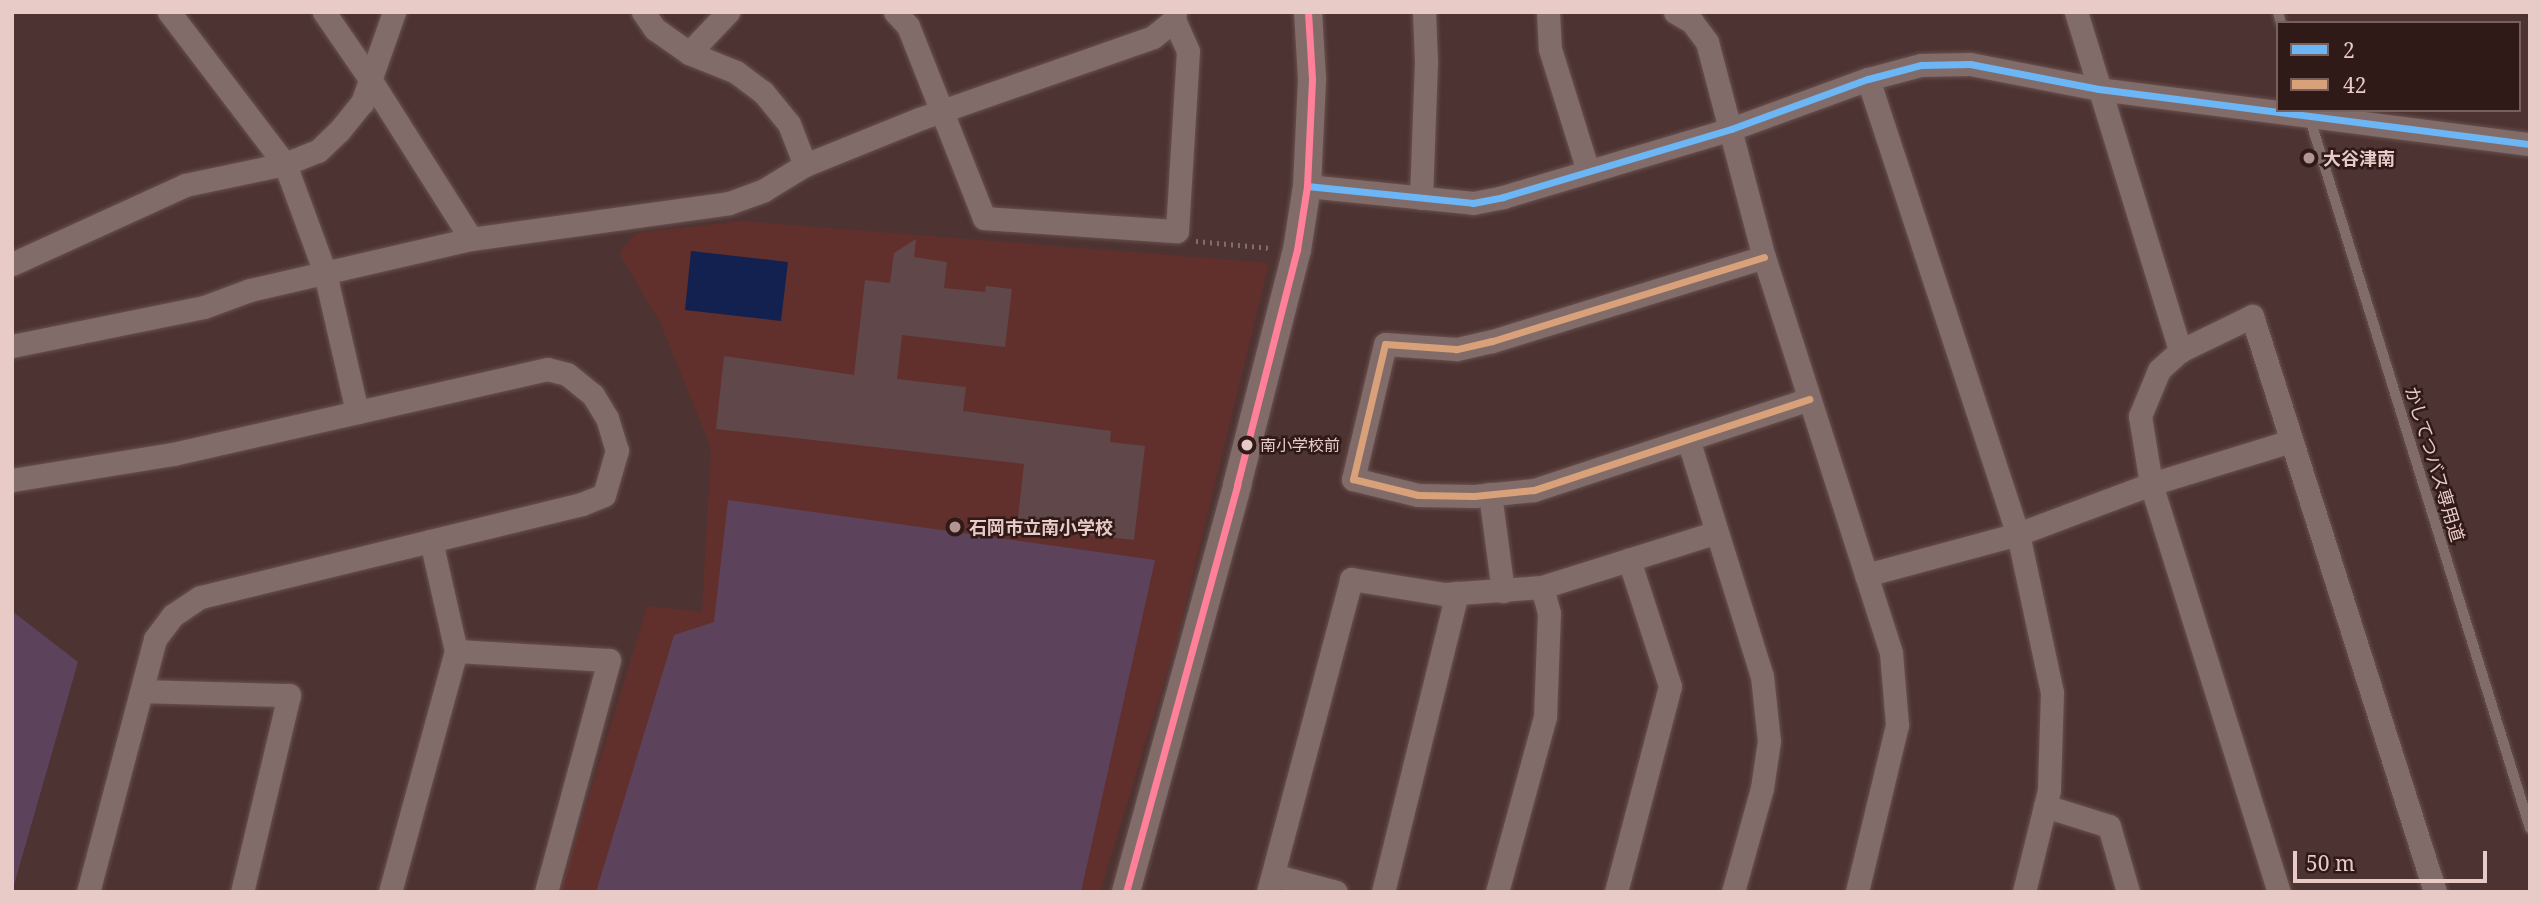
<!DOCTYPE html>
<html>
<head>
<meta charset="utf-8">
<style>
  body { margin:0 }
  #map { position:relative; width:2542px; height:904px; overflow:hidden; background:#4d3331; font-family:"Noto Serif","Noto Sans JP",serif }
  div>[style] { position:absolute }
  .built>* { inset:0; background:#62302c }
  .green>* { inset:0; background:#5d425b }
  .water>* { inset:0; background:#132150 }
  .building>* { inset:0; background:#604749 }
  .path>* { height:4.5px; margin-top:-2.25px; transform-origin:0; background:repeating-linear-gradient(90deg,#816e6c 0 2px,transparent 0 7px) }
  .roads { filter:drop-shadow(0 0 2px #685150) drop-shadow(0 0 2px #685150) }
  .service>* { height:10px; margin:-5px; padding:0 5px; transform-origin:5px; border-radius:5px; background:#816c6a }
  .minor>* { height:23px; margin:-11.5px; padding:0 11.5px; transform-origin:11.5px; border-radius:11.5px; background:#816c6a }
  .tertiary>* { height:28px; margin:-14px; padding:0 14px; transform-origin:14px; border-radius:14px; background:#816c6a }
  .bus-1>* { height:7px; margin:-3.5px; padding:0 3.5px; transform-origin:3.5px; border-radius:3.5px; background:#6db6f5 }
  .bus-2>* { height:7px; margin:-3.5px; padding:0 3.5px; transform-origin:3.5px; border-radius:3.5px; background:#d9a179 }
  .bus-3>* { height:7px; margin:-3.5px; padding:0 3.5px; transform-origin:3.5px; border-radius:3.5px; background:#ff8098 }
  .dots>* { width:19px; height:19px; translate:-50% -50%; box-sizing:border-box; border:4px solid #2f1a18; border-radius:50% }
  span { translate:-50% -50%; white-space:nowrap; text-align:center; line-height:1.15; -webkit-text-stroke:5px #2f1a18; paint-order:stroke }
  .bus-label { font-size:16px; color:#e8cac6 }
  .left { translate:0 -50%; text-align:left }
  .poi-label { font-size:18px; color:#e8cac6; font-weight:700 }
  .street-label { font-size:18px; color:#e8cac6 }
  .frame { position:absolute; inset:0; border:14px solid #e8cac6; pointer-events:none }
  .legend { position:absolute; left:2276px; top:21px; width:245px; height:91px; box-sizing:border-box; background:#2f1a18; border:2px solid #79605e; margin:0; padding:9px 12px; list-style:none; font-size:21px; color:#e8cac6 }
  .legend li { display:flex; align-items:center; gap:14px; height:35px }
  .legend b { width:35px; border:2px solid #79605e }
  .scale { position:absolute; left:2293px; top:851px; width:194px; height:32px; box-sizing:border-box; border:4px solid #e8cac6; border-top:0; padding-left:9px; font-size:21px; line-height:24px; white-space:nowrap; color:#e8cac6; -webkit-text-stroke:5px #2f1a18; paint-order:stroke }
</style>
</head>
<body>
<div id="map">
  <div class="built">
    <i style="clip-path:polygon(741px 221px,1269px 263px,1176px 643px,1100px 892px,560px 892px,647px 606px,702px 612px,711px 448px,660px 322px,619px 253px,636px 233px)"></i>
  </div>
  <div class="green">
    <i style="clip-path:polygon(728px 500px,1155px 560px,1081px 892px,596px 892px,674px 635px,714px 622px)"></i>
    <i style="clip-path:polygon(12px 611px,78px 662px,12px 892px)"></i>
  </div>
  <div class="water">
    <i style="clip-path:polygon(691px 251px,788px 262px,781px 321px,685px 310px)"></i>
  </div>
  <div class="building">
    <i style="clip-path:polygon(916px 239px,914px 257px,947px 262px,944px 288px,985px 292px,986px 286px,1012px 289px,1005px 347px,902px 335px,897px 379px,966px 387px,963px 411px,1111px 431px,1110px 442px,1145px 446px,1134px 540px,1017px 527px,1024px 464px,716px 429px,724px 356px,854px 375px,865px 280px,890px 283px,894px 253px)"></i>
  </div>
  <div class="path">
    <i style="left:1196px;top:241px;width:75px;rotate:5.3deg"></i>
  </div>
  <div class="roads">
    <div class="service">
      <i style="left:2278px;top:12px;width:11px;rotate:75deg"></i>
      <i style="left:2309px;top:116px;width:746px;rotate:72.76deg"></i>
    </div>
    <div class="minor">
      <i style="left:169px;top:12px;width:191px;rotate:52.7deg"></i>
      <i style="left:285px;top:164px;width:116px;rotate:69.8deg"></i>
      <i style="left:325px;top:273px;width:143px;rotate:77deg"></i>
      <i style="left:324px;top:12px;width:81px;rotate:55.5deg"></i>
      <i style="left:370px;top:79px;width:189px;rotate:57.7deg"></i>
      <i style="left:643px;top:12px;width:21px;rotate:55deg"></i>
      <i style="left:655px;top:29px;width:42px;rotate:35.2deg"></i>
      <i style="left:689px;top:53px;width:51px;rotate:22deg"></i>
      <i style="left:736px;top:72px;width:34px;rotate:37deg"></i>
      <i style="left:763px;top:92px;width:41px;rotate:50.9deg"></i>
      <i style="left:789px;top:124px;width:44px;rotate:68.7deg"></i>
      <i style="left:895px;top:12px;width:19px;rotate:47deg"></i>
      <i style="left:908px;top:26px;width:206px;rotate:68.4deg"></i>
      <i style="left:984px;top:218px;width:193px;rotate:3.9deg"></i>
      <i style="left:1177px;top:231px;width:180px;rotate:-86.5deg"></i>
      <i style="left:1188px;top:51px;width:34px;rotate:-114deg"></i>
      <i style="left:1174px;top:20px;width:8px;rotate:-83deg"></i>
      <i style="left:1548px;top:12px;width:37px;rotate:87deg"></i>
      <i style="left:1550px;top:49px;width:128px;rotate:72.7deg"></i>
      <i style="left:1675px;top:12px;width:20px;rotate:30deg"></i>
      <i style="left:1692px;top:22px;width:25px;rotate:53deg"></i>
      <i style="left:1707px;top:42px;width:222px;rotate:75.2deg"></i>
      <i style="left:1764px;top:257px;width:416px;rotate:72.2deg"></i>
      <i style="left:1891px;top:653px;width:72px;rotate:85.2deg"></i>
      <i style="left:1897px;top:725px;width:172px;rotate:103.5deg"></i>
      <i style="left:2076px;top:12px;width:355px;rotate:72.9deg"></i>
      <i style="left:2180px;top:351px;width:28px;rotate:138deg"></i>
      <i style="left:2159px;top:370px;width:50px;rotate:112.4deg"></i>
      <i style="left:2140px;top:416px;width:69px;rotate:80.8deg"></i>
      <i style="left:2151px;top:484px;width:428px;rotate:72.6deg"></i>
      <i style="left:689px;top:53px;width:57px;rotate:-46.4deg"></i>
      <i style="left:1868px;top:79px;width:479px;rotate:71.8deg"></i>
      <i style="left:2018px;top:534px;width:162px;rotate:77.9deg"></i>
      <i style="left:2052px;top:692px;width:98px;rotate:91.8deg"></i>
      <i style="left:2049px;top:790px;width:105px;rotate:103.8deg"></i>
      <i style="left:1307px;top:186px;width:167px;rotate:5.8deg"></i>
      <i style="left:1473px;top:203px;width:31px;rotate:-11deg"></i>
      <i style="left:1503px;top:197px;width:238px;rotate:-16.6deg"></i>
      <i style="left:1731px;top:129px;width:146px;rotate:-20.1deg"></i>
      <i style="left:1868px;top:79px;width:55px;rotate:-14.8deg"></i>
      <i style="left:1921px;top:65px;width:49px;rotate:-1.2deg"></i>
      <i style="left:1970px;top:64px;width:131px;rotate:11deg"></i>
      <i style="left:2099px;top:89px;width:434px;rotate:7.3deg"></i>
      <i style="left:1421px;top:198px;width:136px;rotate:-87.9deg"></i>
      <i style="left:1426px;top:62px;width:50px;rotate:-92.3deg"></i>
      <i style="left:1764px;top:257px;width:285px;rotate:162.8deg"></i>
      <i style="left:1492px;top:341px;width:37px;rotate:167deg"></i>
      <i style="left:1456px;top:349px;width:71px;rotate:-176deg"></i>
      <i style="left:1385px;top:344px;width:139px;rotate:103.3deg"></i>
      <i style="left:1353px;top:479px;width:67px;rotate:13.8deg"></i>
      <i style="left:1418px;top:495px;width:56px;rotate:1deg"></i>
      <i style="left:1474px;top:496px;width:60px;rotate:-5.7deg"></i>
      <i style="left:1534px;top:490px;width:290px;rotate:-18.3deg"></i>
      <i style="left:12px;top:264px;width:190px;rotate:-24.5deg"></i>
      <i style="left:185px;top:185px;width:102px;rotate:-11.9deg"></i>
      <i style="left:285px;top:164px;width:35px;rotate:-22deg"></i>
      <i style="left:318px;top:151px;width:29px;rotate:-44deg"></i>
      <i style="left:339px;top:131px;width:36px;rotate:-51deg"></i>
      <i style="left:362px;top:103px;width:96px;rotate:-70.6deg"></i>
      <i style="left:12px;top:346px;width:196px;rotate:-11.5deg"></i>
      <i style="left:204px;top:307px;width:49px;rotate:-20.3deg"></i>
      <i style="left:250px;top:290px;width:227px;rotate:-13deg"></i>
      <i style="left:471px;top:239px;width:260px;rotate:-7.9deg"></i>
      <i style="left:729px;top:203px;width:37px;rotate:-20deg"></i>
      <i style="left:764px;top:190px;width:48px;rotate:-31.4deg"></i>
      <i style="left:805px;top:165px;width:123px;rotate:-22deg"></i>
      <i style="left:919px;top:119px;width:248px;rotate:-19.3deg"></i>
      <i style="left:1153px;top:37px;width:27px;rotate:-39deg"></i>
      <i style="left:2180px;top:351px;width:80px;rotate:-25.9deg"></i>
      <i style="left:2252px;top:316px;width:604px;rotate:72.37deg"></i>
      <i style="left:1688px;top:439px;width:248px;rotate:72.7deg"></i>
      <i style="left:1762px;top:676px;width:65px;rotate:83.9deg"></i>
      <i style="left:1769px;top:741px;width:48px;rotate:98.5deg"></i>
      <i style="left:1762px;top:788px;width:108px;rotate:105.6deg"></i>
      <i style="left:12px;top:480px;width:163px;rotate:-9.2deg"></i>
      <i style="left:173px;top:454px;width:384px;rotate:-12.8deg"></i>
      <i style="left:547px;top:369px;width:21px;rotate:14deg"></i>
      <i style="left:567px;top:374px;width:33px;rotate:39deg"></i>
      <i style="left:593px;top:395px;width:27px;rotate:59deg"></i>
      <i style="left:607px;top:418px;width:34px;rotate:73deg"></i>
      <i style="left:617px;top:450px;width:47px;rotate:106.1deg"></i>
      <i style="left:604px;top:495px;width:24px;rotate:158deg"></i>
      <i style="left:582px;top:504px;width:393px;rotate:166.3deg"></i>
      <i style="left:200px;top:597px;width:32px;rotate:146deg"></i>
      <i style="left:173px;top:615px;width:30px;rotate:127deg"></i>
      <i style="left:155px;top:639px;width:262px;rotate:104.8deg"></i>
      <i style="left:1490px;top:494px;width:98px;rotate:82.4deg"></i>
      <i style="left:1866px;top:575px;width:157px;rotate:-15.1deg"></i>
      <i style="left:2018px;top:534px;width:142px;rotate:-20.6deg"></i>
      <i style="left:2151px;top:484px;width:146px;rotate:-17.1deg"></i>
      <i style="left:456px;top:651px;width:153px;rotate:3.4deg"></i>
      <i style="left:609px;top:660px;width:240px;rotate:105.2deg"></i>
      <i style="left:142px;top:691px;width:147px;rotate:1.6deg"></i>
      <i style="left:289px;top:695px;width:203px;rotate:103.4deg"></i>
      <i style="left:2045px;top:806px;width:67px;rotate:17.4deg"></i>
      <i style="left:2109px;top:826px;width:69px;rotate:73.9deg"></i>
      <i style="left:1273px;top:875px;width:65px;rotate:15.1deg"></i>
      <i style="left:390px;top:892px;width:250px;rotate:-74.7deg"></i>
      <i style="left:456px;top:651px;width:113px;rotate:-102.8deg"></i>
      <i style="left:1268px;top:892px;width:324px;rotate:-75.1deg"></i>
      <i style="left:1351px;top:579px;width:95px;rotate:9.1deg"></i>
      <i style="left:1445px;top:594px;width:97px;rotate:-4.1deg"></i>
      <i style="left:1542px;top:587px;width:183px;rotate:-17.4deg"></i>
      <i style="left:1383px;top:892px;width:308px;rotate:-76.1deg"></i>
      <i style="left:1497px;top:892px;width:181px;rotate:-74.7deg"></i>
      <i style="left:1545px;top:717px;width:104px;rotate:-87.8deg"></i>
      <i style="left:1549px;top:613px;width:27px;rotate:-105deg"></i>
      <i style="left:1616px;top:892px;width:213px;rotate:-75.3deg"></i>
      <i style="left:1670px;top:686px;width:133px;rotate:-108deg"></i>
    </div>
    <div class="tertiary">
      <i style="left:1126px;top:892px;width:422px;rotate:-74.7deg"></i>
      <i style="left:1237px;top:485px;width:243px;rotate:-75.7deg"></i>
      <i style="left:1297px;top:250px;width:65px;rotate:-81.1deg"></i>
      <i style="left:1307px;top:186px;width:107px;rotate:-87.3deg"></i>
      <i style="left:1312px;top:79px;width:67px;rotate:-93.4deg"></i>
    </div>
  </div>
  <div class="bus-1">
    <i style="left:1307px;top:186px;width:167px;rotate:5.8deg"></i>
    <i style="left:1473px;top:203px;width:31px;rotate:-11deg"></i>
    <i style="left:1503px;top:197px;width:238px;rotate:-16.6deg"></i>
    <i style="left:1731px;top:129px;width:146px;rotate:-20.1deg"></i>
    <i style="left:1868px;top:79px;width:55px;rotate:-14.8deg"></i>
    <i style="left:1921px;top:65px;width:49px;rotate:-1.2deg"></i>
    <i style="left:1970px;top:64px;width:131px;rotate:11deg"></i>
    <i style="left:2099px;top:89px;width:434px;rotate:7.3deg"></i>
  </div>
  <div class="bus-2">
    <i style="left:1764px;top:257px;width:285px;rotate:162.8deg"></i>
    <i style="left:1492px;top:341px;width:37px;rotate:167deg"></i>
    <i style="left:1456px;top:349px;width:71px;rotate:-176deg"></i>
    <i style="left:1385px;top:344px;width:139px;rotate:103.3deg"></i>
    <i style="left:1353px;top:479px;width:67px;rotate:13.8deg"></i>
    <i style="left:1418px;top:495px;width:56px;rotate:1deg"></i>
    <i style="left:1474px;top:496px;width:60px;rotate:-5.7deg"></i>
    <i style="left:1534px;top:490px;width:290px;rotate:-18.3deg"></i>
  </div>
  <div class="bus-3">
    <i style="left:1126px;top:892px;width:422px;rotate:-74.7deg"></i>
    <i style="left:1237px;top:485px;width:243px;rotate:-75.7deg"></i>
    <i style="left:1297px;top:250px;width:65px;rotate:-81.1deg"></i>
    <i style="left:1307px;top:186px;width:107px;rotate:-87.3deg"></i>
    <i style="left:1312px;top:79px;width:67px;rotate:-93.4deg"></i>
  </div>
  <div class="dots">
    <i style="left:2309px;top:158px;background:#b29592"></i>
    <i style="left:1247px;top:445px;background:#e8cac6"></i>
    <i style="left:955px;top:527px;background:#b29592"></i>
  </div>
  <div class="bus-label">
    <span class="left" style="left:1260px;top:445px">南小学校前</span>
  </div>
  <div class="poi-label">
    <span class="left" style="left:2323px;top:158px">大谷津南</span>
    <span class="left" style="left:969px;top:527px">石岡市立南小学校</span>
  </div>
  <div class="street-label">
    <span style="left:2435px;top:464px;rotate:73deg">かしてつバス専用道</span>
  </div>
  <div class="frame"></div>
  <ul class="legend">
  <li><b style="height:9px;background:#6db6f5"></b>2</li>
  <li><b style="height:9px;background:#d9a179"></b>42</li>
  </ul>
  <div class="scale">50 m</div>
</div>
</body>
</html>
